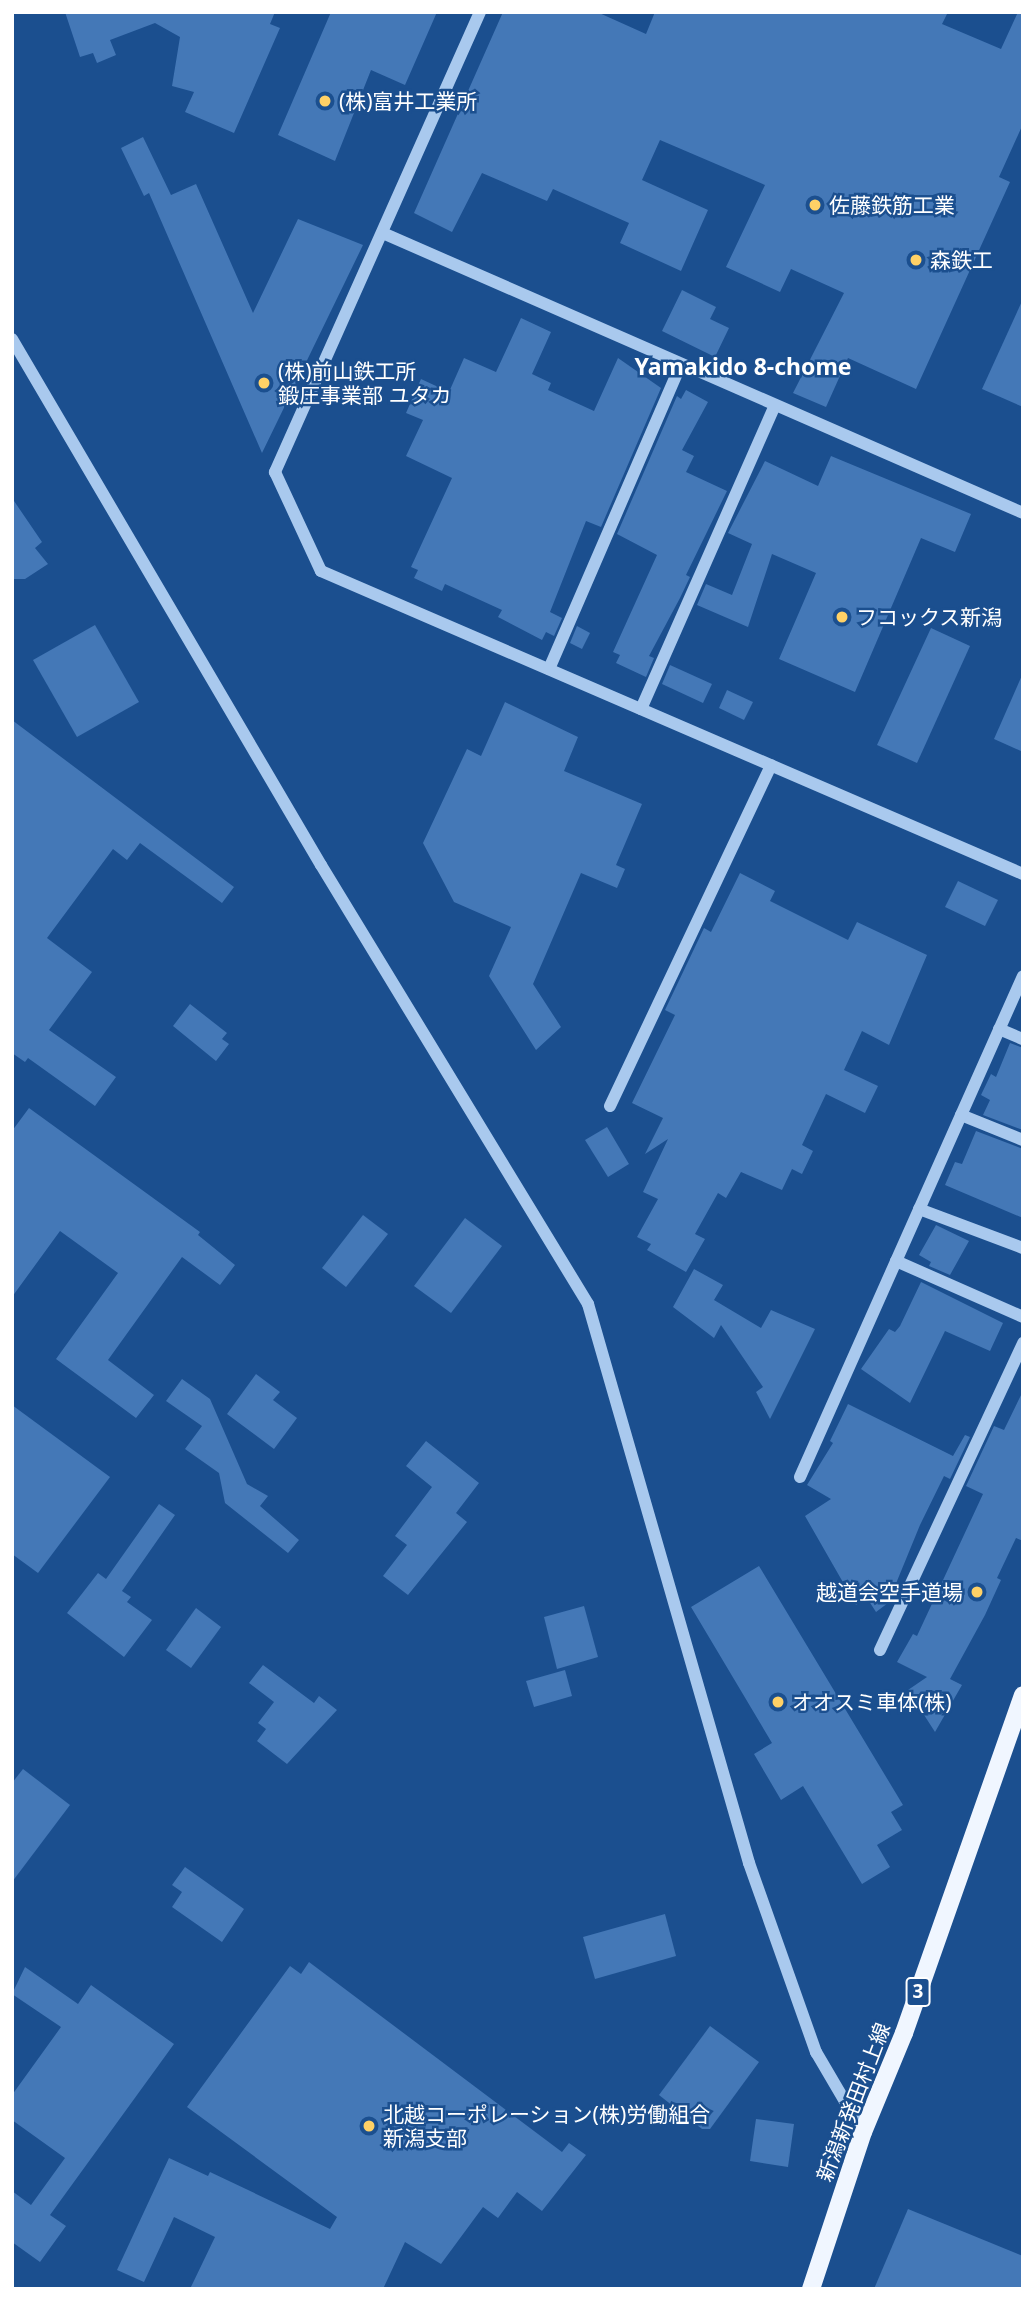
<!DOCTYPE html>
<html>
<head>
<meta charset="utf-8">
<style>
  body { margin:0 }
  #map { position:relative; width:1035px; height:2301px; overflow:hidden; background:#1b4f8f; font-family:"Noto Sans","Noto Sans JP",sans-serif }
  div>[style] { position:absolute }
  .building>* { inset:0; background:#4478b7 }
  .minor>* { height:12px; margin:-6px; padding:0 6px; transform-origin:6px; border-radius:6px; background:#a9c9ee }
  .major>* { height:18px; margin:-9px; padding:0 9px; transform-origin:9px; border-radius:9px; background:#f0f6ff }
  .dots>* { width:19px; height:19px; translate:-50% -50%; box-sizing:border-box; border:4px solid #1b4f8f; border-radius:50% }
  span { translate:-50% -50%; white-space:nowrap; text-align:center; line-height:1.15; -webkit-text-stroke:5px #1b4f8f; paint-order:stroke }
  .shield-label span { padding:2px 5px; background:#1b4f8f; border:2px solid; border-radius:5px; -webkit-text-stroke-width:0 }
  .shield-label { font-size:19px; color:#fff; font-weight:700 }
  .poi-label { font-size:21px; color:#fff }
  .left { translate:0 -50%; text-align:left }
  .right { translate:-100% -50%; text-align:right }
  .street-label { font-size:21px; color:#fff }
  .neighbourhood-label { font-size:23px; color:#fff; font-weight:700 }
  .frame { position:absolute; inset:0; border:14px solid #fff; pointer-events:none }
</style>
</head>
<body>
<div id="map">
  <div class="building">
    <i style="clip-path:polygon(65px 12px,275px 12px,270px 24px,280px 28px,234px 133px,185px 112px,194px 92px,172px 86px,180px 37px,155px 23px,110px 40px,116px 55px,97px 63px,93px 53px,80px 57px)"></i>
    <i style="clip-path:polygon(331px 12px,437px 12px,405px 85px,371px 70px,335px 161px,278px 135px)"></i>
    <i style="clip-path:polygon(503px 12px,597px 12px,646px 34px,655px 12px,948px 12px,942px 24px,1001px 49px,1018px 12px,1023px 12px,1023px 124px,999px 177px,1010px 182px,916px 389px,848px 358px,826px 407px,793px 393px,844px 293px,791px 269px,780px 292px,726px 267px,765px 185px,660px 140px,642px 180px,708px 210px,681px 271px,620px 243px,629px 223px,553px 189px,547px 201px,482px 173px,452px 232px,414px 213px)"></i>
    <i style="clip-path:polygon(143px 137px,171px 195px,196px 184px,253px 313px,298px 219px,363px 245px,262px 453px,149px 193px,144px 196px,121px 148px)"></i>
    <i style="clip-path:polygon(682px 290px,716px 307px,710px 319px,729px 328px,715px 357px,662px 331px)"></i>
    <i style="clip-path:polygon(1023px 299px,1023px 407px,982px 389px)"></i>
    <i style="clip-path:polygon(521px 318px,551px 332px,532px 374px,551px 383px,548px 390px,594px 411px,618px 358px,661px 388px,601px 527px,586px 521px,550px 612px,562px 618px,554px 636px,546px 632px,542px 640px,498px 617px,502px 610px,445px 584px,442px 591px,414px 578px,418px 570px,411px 567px,452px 478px,406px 456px,423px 420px,406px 413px,421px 379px,449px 392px,464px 358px,496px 372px)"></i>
    <i style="clip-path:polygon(686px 390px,708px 402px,682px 450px,694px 456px,686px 472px,727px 491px,686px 575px,690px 577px,680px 598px,649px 656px,654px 658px,646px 677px,616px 663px,620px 655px,613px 652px,657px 555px,617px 534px,677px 396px,681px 399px)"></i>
    <i style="clip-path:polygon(831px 456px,971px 514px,955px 552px,921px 538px,855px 692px,779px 659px,816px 573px,772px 554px,748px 627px,697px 605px,706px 584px,732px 595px,752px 544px,728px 533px,765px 461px,818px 486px)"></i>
    <i style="clip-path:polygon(12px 498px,42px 542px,35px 548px,48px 564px,25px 579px,12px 579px)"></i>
    <i style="clip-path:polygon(95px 625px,139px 702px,77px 737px,33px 660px)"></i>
    <i style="clip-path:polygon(577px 626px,590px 633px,582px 649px,570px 643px)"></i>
    <i style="clip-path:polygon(931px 628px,970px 646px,917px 763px,877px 745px)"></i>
    <i style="clip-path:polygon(670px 665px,712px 684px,703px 703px,662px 684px)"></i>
    <i style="clip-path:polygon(1023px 673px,1023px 752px,994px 739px)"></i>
    <i style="clip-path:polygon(727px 690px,753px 702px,744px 720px,719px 708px)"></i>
    <i style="clip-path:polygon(505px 702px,578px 737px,564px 771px,642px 804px,616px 865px,625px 869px,617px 888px,581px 873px,533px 984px,561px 1027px,536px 1050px,489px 976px,511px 927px,454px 902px,423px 843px,467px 749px,481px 756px)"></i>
    <i style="clip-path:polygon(12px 720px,234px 887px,222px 903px,140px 843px,127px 860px,113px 849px,47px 938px,92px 972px,49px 1030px,116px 1077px,95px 1106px,28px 1058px,25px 1062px,12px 1053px)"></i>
    <i style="clip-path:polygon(740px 873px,775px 891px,770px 901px,848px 940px,857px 922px,927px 955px,889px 1045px,862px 1031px,844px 1070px,878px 1086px,865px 1113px,826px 1094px,802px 1145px,813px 1151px,802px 1174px,792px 1169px,782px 1190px,741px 1172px,726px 1198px,718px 1193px,695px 1234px,705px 1239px,686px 1272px,647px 1250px,651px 1244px,637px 1237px,658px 1199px,643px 1192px,668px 1139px,645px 1154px,663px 1118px,632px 1103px,675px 1015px,665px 1010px,704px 928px,711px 932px)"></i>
    <i style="clip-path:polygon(958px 881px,998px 900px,985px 926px,945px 907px)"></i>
    <i style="clip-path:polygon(190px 1004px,227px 1033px,222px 1039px,229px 1044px,216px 1061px,173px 1026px)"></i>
    <i style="clip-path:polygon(1010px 1043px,1023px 1048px,1023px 1130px,983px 1115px,990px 1100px,981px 1095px,991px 1074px,996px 1077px)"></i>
    <i style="clip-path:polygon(29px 1108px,200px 1232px,198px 1235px,235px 1265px,220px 1285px,182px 1257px,108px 1360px,154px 1395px,136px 1418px,56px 1359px,118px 1273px,60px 1231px,12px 1297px,12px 1131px)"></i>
    <i style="clip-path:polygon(607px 1127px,629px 1164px,608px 1177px,585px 1140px)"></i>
    <i style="clip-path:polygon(976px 1131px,1023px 1149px,1023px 1218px,945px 1185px,955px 1162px,962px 1164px)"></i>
    <i style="clip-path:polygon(363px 1215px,388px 1234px,346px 1287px,322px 1268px)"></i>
    <i style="clip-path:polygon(465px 1218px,502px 1246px,451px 1313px,414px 1286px)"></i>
    <i style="clip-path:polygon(936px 1225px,969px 1241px,950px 1275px,929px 1266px,931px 1262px,919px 1255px)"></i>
    <i style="clip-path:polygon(694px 1269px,723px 1285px,714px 1300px,761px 1328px,771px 1310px,815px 1329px,770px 1419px,756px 1392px,763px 1387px,721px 1325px,714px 1338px,673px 1307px)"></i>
    <i style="clip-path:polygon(921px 1282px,1003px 1323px,990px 1351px,945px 1331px,910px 1403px,861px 1369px,889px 1329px,895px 1332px,900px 1326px)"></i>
    <i style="clip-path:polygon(256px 1374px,280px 1392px,273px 1400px,297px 1418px,274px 1449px,227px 1414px)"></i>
    <i style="clip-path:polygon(182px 1379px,210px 1399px,247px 1484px,268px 1496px,260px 1506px,299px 1540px,288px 1553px,225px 1503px,219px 1473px,185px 1449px,202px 1426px,166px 1401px)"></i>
    <i style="clip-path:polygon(1023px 1391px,1023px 1541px,1016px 1538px,997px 1578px,1001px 1580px,985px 1615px,950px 1679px,962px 1685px,935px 1732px,908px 1690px,927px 1677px,897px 1662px,913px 1634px,917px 1636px,983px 1494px,966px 1486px,994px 1426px,1004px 1430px)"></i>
    <i style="clip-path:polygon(848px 1404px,953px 1456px,965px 1435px,970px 1437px,950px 1479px,944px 1476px,920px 1525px,888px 1603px,876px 1612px,867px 1598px,856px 1605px,805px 1516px,831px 1499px,807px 1485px,833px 1443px,830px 1441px)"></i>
    <i style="clip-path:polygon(12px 1405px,110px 1477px,38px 1573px,12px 1554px)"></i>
    <i style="clip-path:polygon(426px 1441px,479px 1483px,456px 1513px,467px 1522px,408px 1595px,383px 1576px,407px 1545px,395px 1536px,432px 1487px,406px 1466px)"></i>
    <i style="clip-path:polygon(159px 1504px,175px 1515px,122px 1591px,131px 1597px,127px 1602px,152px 1620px,124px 1657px,67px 1613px,98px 1573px,106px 1579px)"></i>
    <i style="clip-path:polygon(759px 1566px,903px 1805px,891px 1812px,902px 1830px,877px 1845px,890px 1867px,862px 1884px,803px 1786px,781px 1800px,754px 1754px,772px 1743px,691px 1607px)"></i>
    <i style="clip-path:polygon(584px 1606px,598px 1657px,557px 1669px,544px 1617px)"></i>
    <i style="clip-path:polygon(196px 1608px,221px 1627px,191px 1668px,166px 1650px)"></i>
    <i style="clip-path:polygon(263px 1665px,314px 1703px,319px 1696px,337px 1710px,287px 1764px,257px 1741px,266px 1729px,258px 1723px,274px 1702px,249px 1683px)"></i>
    <i style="clip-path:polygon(565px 1670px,572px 1696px,534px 1707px,526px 1681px)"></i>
    <i style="clip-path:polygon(23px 1769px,70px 1805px,12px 1882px,12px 1783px)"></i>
    <i style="clip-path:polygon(185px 1867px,244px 1909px,222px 1942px,172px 1907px,182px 1892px,172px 1885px)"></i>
    <i style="clip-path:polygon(665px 1914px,676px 1956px,595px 1979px,583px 1937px)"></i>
    <i style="clip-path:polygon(309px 1962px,562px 2152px,569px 2143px,586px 2155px,542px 2211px,517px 2192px,498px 2218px,483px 2207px,441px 2264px,405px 2242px,383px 2289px,190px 2289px,215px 2237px,174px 2217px,144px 2282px,117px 2270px,169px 2158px,208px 2176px,210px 2172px,330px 2229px,337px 2217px,187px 2107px,290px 1966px,301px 1974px)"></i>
    <i style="clip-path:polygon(25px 1967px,78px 2004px,91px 1985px,174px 2044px,50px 2215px,66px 2226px,40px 2262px,12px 2242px,12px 2191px,31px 2205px,65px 2158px,12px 2120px,12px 2095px,61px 2027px,12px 1994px)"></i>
    <i style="clip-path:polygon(710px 2026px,759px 2062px,710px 2129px,702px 2129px,659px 2095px)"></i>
    <i style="clip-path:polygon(756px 2119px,794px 2124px,788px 2167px,750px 2161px)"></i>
    <i style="clip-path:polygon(908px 2209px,1023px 2256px,1023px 2289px,874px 2289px)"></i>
  </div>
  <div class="minor">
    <i style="left:480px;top:12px;width:504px;rotate:114.02deg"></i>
    <i style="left:275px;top:472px;width:109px;rotate:65.1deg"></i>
    <i style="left:321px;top:571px;width:765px;rotate:23.35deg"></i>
    <i style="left:385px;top:234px;width:696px;rotate:23.62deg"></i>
    <i style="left:12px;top:339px;width:610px;rotate:59.57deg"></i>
    <i style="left:321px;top:865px;width:514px;rotate:58.69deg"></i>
    <i style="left:588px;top:1304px;width:582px;rotate:73.93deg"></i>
    <i style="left:749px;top:1863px;width:201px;rotate:70.5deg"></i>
    <i style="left:816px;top:2052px;width:93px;rotate:59.6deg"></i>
    <i style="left:549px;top:669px;width:332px;rotate:-66.6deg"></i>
    <i style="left:641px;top:709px;width:332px;rotate:-66.2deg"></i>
    <i style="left:999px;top:1029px;width:26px;rotate:23deg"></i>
    <i style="left:610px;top:1106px;width:377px;rotate:-64.7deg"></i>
    <i style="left:961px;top:1115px;width:67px;rotate:22deg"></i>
    <i style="left:919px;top:1209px;width:111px;rotate:20.6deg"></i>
    <i style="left:896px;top:1261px;width:139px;rotate:23.8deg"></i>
    <i style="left:800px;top:1477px;width:548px;rotate:-66.01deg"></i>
    <i style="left:880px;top:1650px;width:339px;rotate:-65deg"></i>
  </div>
  <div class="major">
    <i style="left:811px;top:2289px;width:165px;rotate:-71.7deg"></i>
    <i style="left:863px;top:2132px;width:107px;rotate:-67.5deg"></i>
    <i style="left:904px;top:2033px;width:358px;rotate:-70.6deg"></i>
  </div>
  <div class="dots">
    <i style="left:325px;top:101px;background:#ffd166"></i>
    <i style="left:815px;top:205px;background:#ffd166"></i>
    <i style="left:916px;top:260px;background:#ffd166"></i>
    <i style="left:264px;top:383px;background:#ffd166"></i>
    <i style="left:842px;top:617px;background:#ffd166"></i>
    <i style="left:977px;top:1592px;background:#ffd166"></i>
    <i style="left:778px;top:1702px;background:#ffd166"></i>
    <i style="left:369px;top:2126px;background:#ffd166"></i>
  </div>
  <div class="shield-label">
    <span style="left:918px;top:1992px">3</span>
  </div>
  <div class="poi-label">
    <span class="left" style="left:339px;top:101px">(株)富井工業所</span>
    <span class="left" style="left:829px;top:205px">佐藤鉄筋工業</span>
    <span class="left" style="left:930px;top:260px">森鉄工</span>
    <span class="left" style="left:278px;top:383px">(株)前山鉄工所<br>鍛圧事業部 ユタカ</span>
    <span class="left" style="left:856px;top:617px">フコックス新潟</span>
    <span class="right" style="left:963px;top:1592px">越道会空手道場</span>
    <span class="left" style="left:792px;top:1702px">オオスミ車体(株)</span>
    <span class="left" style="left:383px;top:2126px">北越コーポレーション(株)労働組合<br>新潟支部</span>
  </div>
  <div class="street-label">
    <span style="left:853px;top:2102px;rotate:-69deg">新潟新発田村上線</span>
  </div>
  <div class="neighbourhood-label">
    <span style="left:743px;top:366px">Yamakido 8-chome</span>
  </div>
  <div class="frame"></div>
</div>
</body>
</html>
